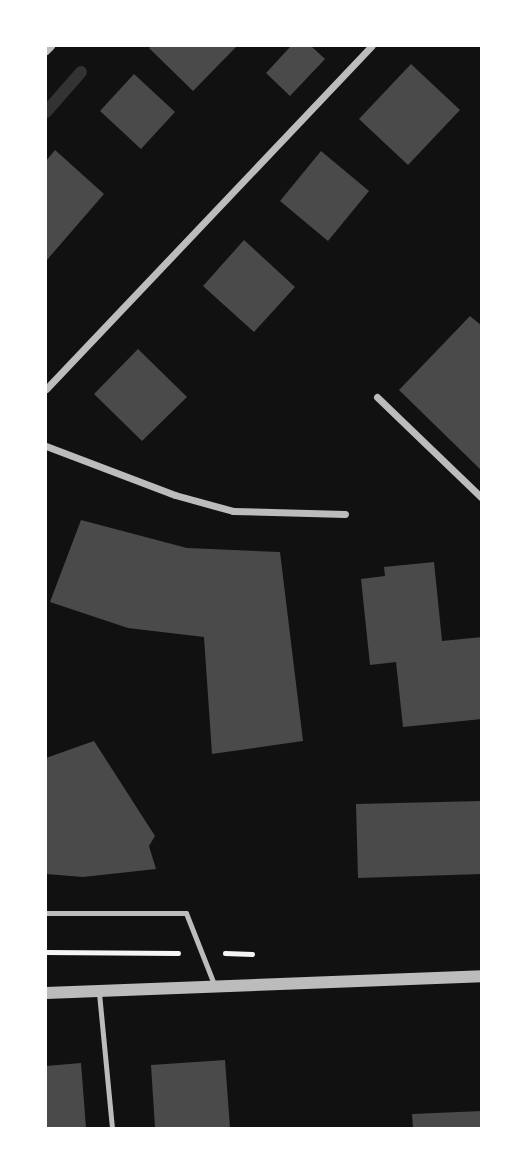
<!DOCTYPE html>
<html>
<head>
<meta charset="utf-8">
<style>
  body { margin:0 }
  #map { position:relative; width:527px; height:1174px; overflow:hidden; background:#111; font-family:"Archivo Narrow",sans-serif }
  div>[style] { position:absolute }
  .stream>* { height:12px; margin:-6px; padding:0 6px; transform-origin:6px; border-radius:6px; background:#333 }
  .building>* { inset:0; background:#4a4a4a }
  .path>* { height:4.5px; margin:-2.25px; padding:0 2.25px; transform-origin:2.25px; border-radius:2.25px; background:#f5f5f5 }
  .service>* { height:5px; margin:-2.5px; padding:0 2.5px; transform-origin:2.5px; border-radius:2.5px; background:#bcbcbc }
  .minor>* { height:7px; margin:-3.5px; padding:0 3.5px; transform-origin:3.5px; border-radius:3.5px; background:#bcbcbc }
  .tertiary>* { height:12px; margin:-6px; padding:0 6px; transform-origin:6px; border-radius:6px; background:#bcbcbc }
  span { translate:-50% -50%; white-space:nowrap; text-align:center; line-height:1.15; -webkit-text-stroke:7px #fff; paint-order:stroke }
  .frame { position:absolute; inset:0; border:47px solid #fff; pointer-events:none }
</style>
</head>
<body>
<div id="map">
  <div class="stream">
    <i style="left:46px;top:112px;width:53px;rotate:-48.8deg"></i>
  </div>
  <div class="building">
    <i style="clip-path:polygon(152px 46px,237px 46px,193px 91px,149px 48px)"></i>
    <i style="clip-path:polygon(291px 46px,311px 46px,325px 59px,290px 96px,266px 73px)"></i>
    <i style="clip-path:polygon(411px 64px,460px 110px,408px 165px,359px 119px)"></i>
    <i style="clip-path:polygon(134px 74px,175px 112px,141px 149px,100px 111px)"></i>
    <i style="clip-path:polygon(55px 150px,104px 194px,46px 261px,46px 161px)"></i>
    <i style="clip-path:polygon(321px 151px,369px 191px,328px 241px,280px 201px)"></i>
    <i style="clip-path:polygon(244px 240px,295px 287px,254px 332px,203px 286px)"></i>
    <i style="clip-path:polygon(470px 316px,482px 326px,482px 471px,399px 390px)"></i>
    <i style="clip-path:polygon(138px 349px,187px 397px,142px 441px,94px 394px)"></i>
    <i style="clip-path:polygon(81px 520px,187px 548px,280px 552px,303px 741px,212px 754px,204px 637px,128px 628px,50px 602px)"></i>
    <i style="clip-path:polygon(434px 562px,442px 641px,482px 637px,482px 719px,403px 727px,396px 662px,370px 665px,361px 579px,385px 576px,384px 567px)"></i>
    <i style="clip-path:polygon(94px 741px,155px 836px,149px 846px,156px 869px,83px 877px,46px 874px,46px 758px)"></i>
    <i style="clip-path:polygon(482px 801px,482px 874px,358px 878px,356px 804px)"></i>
    <i style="clip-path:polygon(225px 1060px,230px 1128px,155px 1128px,151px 1065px)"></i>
    <i style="clip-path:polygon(81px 1063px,86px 1128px,46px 1128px,46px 1066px)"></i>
    <i style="clip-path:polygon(482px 1111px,482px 1128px,413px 1128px,412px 1114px)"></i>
  </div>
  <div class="path">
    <i style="left:46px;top:952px;width:132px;rotate:0.4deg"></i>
    <i style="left:225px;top:953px;width:27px;rotate:2deg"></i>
  </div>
  <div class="service">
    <i style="left:46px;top:913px;width:140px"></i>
    <i style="left:186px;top:913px;width:76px;rotate:68.5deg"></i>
    <i style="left:99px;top:993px;width:136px;rotate:84.5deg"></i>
  </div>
  <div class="minor">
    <i style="left:46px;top:51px;width:7px;rotate:-45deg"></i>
    <i style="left:46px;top:389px;width:473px;rotate:-46.5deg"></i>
    <i style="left:377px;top:397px;width:146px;rotate:43.9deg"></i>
    <i style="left:46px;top:446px;width:138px;rotate:20.8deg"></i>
    <i style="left:175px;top:495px;width:60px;rotate:15.4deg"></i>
    <i style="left:233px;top:511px;width:112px;rotate:1.5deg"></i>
  </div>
  <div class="tertiary">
    <i style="left:46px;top:993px;width:436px;rotate:-2.2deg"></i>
  </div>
  <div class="frame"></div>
</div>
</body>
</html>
